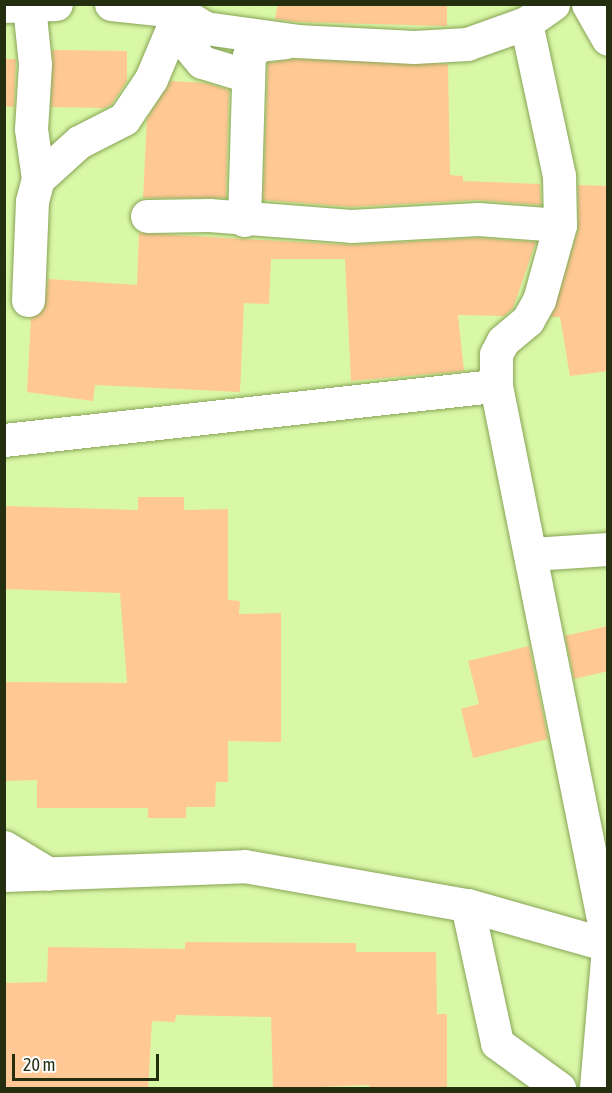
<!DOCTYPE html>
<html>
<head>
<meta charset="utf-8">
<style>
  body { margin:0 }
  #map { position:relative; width:612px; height:1093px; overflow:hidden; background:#d9f8a7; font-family:"Asap Condensed",sans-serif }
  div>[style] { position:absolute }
  .building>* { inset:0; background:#ffc894 }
  .roads { filter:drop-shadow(0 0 2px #88a356) drop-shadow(0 0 2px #88a356) }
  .street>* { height:33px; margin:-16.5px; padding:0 16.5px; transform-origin:16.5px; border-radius:16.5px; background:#fff }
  span { translate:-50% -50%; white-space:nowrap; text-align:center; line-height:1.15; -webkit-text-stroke:5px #fff; paint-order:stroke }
  .frame { position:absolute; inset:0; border:6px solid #242f0f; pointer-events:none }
  .scale { position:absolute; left:12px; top:1054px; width:147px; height:27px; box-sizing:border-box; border:3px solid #242f0f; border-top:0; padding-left:8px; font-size:18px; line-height:21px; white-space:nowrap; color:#242f0f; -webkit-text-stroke:4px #fff; paint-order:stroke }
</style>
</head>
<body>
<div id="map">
  <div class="building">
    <i style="clip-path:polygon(278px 4px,447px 4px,447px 26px,299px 22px,275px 19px)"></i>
    <i style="clip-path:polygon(52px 50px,127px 51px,127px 81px,111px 105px,104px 108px,51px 107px)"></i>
    <i style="clip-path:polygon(4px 59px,16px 59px,14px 107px,4px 106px)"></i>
    <i style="clip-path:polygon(292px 59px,448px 64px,450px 175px,463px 176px,463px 181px,540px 184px,541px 205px,477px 200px,351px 207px,263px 200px,268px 63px)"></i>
    <i style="clip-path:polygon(171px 81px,206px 83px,229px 90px,226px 198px,143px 198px,147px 119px)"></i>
    <i style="clip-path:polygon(578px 185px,608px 186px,608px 371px,570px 376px,560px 317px,551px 317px,578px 230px)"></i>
    <i style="clip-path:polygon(139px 233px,350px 245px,478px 238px,536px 242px,513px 308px,504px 316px,458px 315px,464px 371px,351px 381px,345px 259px,271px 259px,269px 304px,244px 303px,240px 392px,95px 385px,93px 401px,27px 392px,31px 318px,44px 309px,48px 279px,137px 285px)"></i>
    <i style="clip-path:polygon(138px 497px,184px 497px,184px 510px,228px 509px,228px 600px,240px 601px,239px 614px,281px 613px,281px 742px,228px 741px,228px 782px,216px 782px,215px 807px,186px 807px,186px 818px,148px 818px,148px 808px,37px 808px,37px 780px,4px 781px,4px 682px,127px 683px,120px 593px,4px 589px,4px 506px,138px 510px)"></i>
    <i style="clip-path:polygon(608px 626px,608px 671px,574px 679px,565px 636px)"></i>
    <i style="clip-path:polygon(529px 646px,548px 739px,473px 758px,461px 709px,479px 704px,468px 661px)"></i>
    <i style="clip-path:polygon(185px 942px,356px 943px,356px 952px,436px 952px,437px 1014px,447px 1014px,447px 1089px,369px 1089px,369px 1085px,273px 1089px,271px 1017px,176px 1015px,175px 1022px,152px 1021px,148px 1089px,4px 1089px,4px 983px,47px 982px,48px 947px,185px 949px)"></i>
  </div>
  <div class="roads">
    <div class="street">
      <i style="left:111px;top:4px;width:66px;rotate:6.1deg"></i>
      <i style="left:177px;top:11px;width:33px;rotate:31deg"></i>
      <i style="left:205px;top:28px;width:93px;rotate:8deg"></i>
      <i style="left:297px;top:41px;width:117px;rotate:2.9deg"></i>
      <i style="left:414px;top:47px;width:53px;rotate:-3.2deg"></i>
      <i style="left:467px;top:44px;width:63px;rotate:-19.6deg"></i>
      <i style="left:526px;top:23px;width:33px;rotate:-35deg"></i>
      <i style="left:588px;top:4px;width:40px;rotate:60.3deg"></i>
      <i style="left:4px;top:6px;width:52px;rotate:-2.2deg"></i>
      <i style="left:29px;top:6px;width:58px;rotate:84.1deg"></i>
      <i style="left:35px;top:64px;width:65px;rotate:93.5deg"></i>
      <i style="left:31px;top:129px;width:50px;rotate:82deg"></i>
      <i style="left:177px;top:11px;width:32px;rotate:76deg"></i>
      <i style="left:185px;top:42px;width:26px;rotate:50deg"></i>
      <i style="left:202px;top:62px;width:48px;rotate:16.9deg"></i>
      <i style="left:526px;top:23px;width:157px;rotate:77.8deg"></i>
      <i style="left:559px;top:176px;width:49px;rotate:88.8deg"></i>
      <i style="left:560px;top:225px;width:78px;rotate:105.6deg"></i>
      <i style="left:539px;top:300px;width:23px;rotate:119deg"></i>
      <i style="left:528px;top:320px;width:33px;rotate:140deg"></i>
      <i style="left:503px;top:341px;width:15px;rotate:118deg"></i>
      <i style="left:496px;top:354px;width:32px;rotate:90deg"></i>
      <i style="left:496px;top:386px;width:569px;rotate:78.65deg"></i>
      <i style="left:147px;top:216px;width:62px;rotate:-0.9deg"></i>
      <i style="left:209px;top:215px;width:142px;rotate:4.4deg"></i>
      <i style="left:351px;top:226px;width:127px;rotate:-3.2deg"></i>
      <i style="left:478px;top:219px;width:82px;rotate:4.2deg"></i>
      <i style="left:244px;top:220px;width:164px;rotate:-88.3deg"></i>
      <i style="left:249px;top:56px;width:14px;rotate:-51deg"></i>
      <i style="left:258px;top:45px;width:28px;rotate:-6deg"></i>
      <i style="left:28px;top:300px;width:99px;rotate:-87.7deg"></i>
      <i style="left:32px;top:201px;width:23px;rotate:-75deg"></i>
      <i style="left:38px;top:179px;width:55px;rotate:-42.1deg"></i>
      <i style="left:79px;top:142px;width:51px;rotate:-27.1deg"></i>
      <i style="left:124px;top:119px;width:48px;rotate:-56deg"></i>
      <i style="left:151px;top:79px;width:69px;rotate:-67.1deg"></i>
      <i style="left:4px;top:440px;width:495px;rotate:-6.3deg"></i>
      <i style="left:532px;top:554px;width:76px;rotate:-3.8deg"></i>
      <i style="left:4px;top:847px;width:52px;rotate:31deg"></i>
      <i style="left:4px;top:875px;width:241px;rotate:-2.1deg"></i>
      <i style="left:245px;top:866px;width:225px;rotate:10deg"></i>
      <i style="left:467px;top:905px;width:147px;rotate:15.8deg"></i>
      <i style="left:467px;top:905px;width:141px;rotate:77.7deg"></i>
      <i style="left:497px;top:1043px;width:77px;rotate:36deg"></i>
      <i style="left:596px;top:1088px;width:141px;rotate:-85.1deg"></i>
    </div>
  </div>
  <div class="frame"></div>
  <div class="scale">20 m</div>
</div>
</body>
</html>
